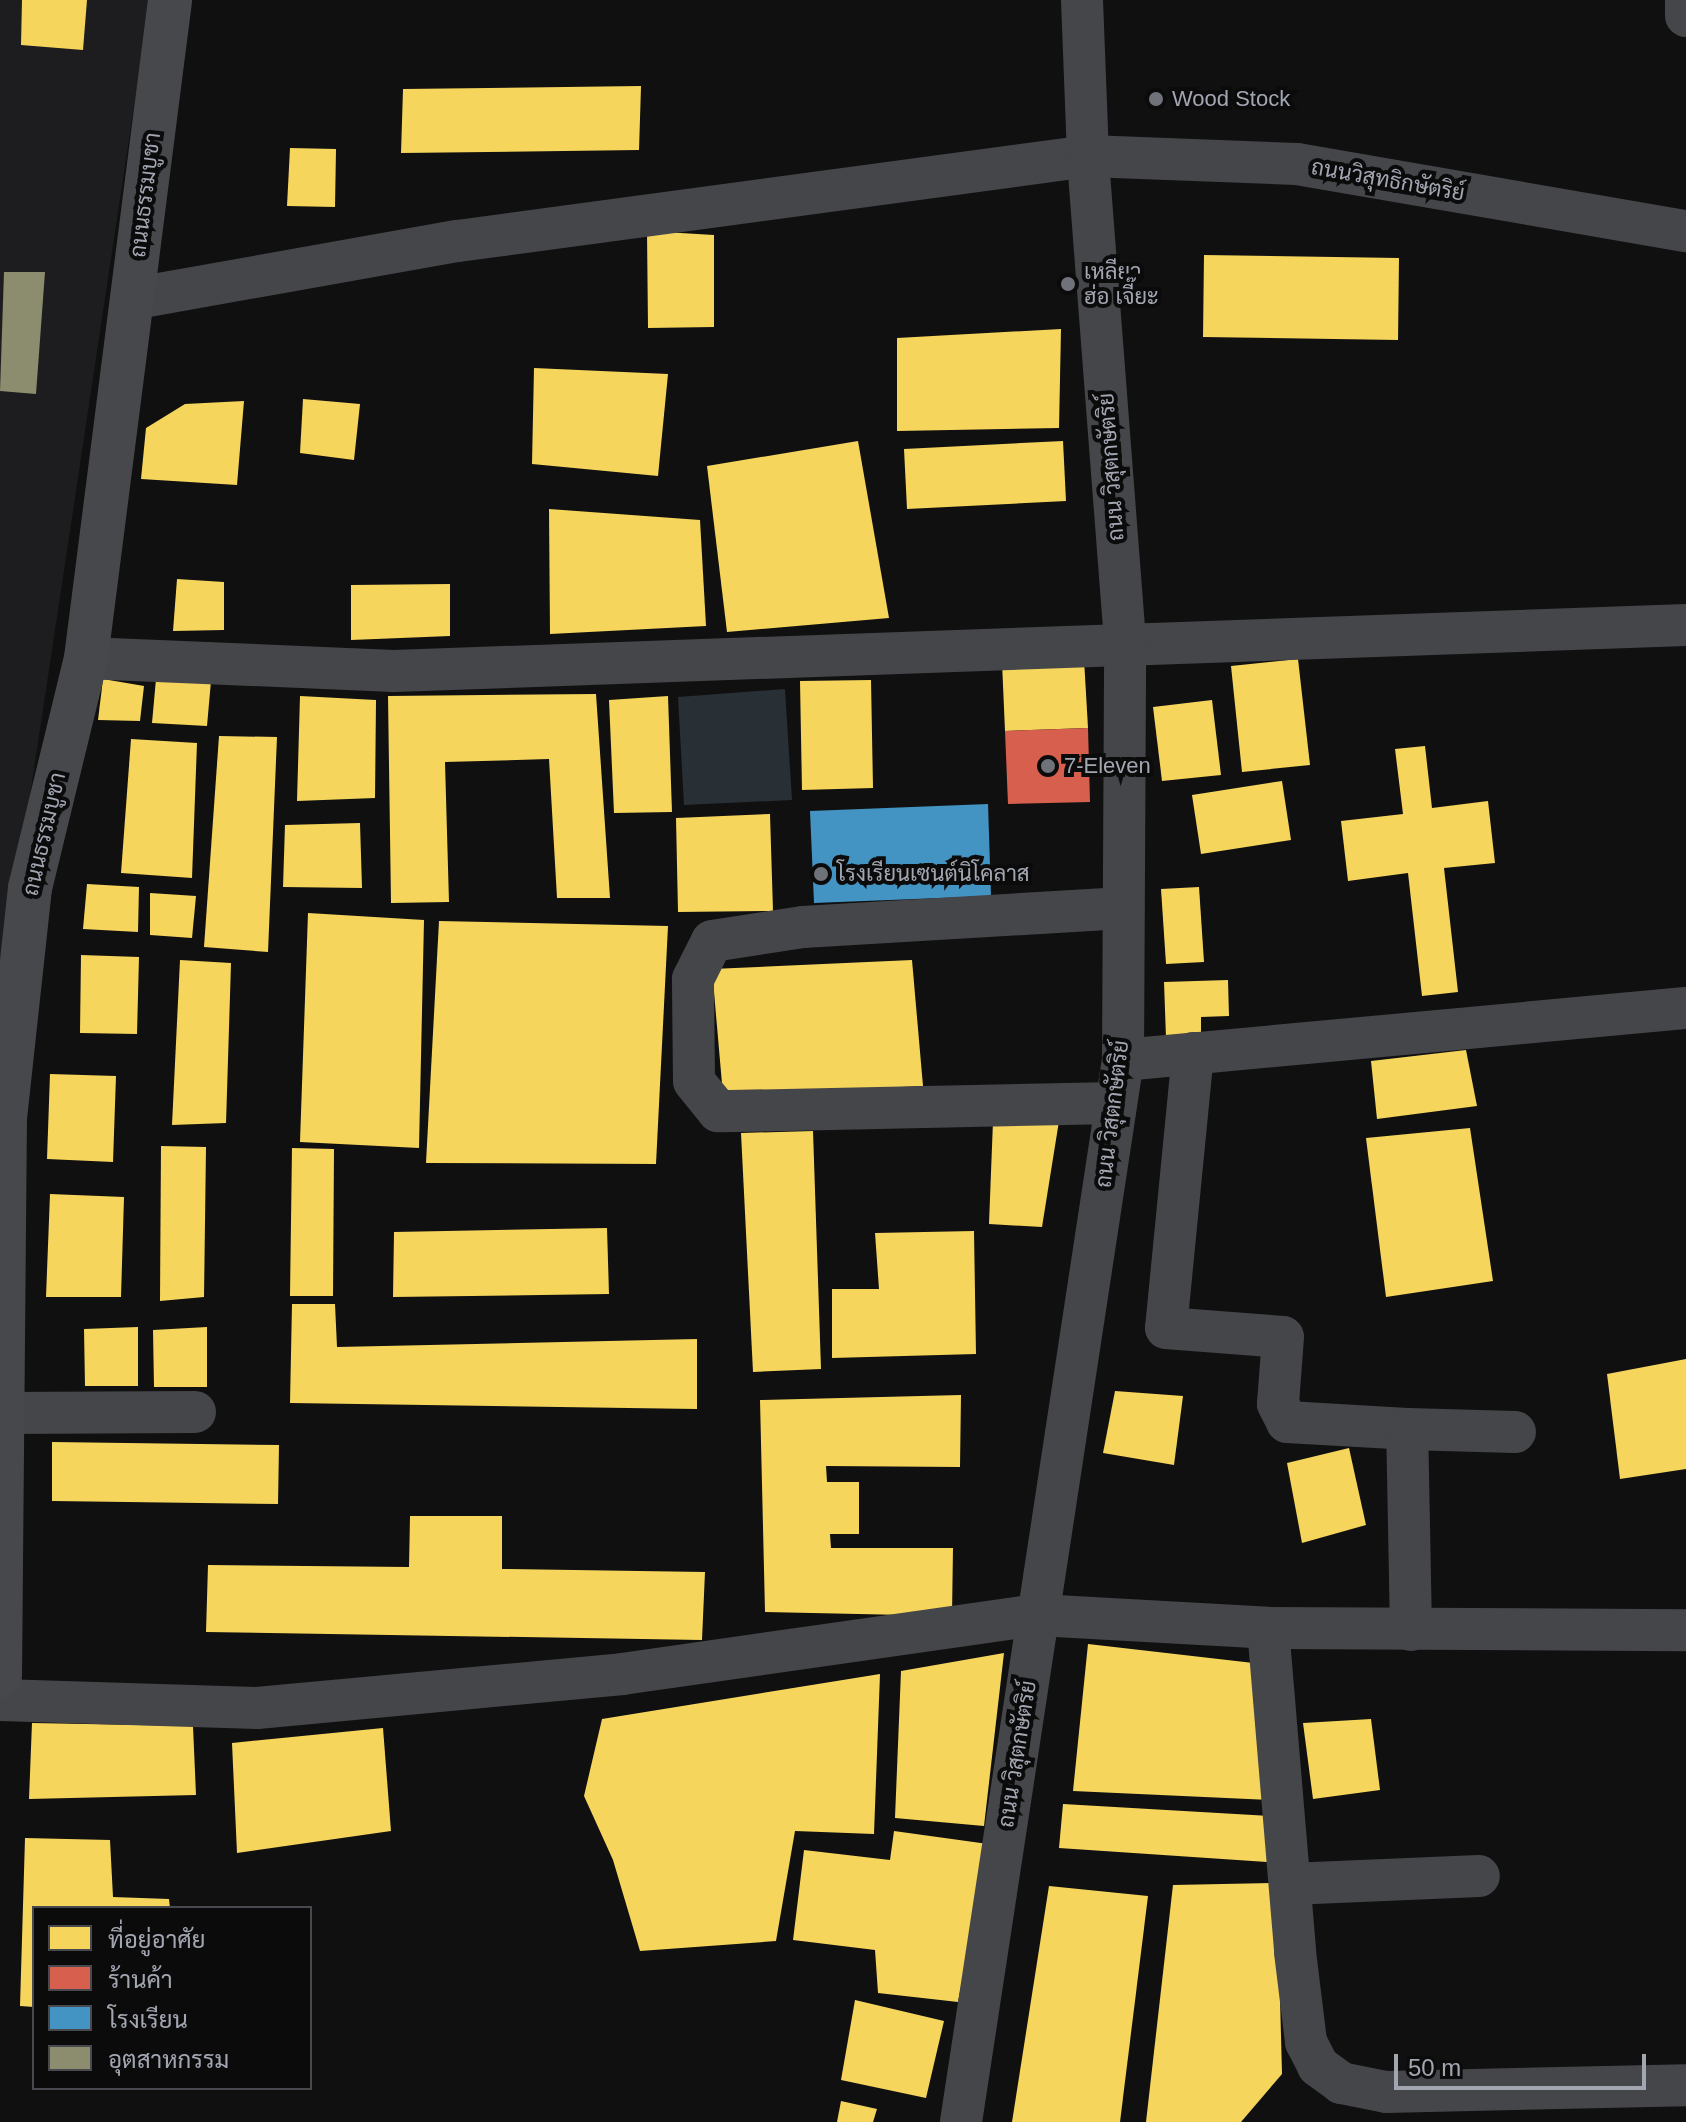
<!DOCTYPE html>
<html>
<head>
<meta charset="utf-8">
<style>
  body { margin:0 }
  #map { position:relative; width:1686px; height:2122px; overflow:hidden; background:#101011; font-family:Arial,Sarabun,sans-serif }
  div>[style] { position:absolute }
  .built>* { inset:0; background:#1d1d1f }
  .water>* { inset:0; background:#282f35 }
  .homes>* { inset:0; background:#f6d55c }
  .shops>* { inset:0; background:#d6604d }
  .schools>* { inset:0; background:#4393c3 }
  .industry>* { inset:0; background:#8c8c6e }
  .minor>* { height:42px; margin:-21px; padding:0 21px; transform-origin:21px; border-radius:21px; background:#454649 }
  .major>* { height:44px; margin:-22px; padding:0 22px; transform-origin:22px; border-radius:22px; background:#47484b }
  .dots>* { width:22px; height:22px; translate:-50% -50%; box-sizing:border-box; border:4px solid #0b0b0c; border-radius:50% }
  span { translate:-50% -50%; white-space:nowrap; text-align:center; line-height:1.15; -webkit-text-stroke:8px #0b0b0c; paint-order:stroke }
  .poi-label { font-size:22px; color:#a2a6b1 }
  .left { translate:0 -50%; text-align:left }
  .street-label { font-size:22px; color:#a2a6b1 }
  .legend { position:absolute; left:32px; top:1906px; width:280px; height:184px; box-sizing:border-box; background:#0b0b0c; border:2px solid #47494e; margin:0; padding:10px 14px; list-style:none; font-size:24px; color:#a2a6b1 }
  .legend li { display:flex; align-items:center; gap:16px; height:40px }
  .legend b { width:40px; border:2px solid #47494e }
  .scale { position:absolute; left:1394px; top:2054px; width:252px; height:36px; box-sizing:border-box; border:4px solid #a2a6b1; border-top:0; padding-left:10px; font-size:24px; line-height:28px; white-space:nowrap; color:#a2a6b1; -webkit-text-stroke:6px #0b0b0c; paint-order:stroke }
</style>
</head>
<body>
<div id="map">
  <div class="built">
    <i style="clip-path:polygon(0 0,150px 0,22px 849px,0 1204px)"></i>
  </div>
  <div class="water">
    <i style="clip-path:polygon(785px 689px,792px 800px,684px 805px,678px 697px)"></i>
  </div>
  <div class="homes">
    <i style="clip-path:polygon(22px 0,87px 0,83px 50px,21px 45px)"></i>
    <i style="clip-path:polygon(641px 86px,639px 150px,401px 153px,403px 89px)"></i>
    <i style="clip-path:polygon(290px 148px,336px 149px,335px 207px,287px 206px)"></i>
    <i style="clip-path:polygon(647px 231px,714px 235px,714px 327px,648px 328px)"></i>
    <i style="clip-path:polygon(1204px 255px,1399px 258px,1398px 340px,1203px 337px)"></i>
    <i style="clip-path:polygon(1061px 329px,1059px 428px,897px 431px,897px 338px)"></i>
    <i style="clip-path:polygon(534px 368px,668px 374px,658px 476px,532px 464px)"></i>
    <i style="clip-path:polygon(303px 399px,360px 404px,354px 460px,300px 453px)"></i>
    <i style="clip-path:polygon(244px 401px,237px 485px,141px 479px,146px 428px,185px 404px)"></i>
    <i style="clip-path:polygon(858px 441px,889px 618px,727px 632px,707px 466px)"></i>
    <i style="clip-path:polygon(1063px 441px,1066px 501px,907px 509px,904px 449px)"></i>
    <i style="clip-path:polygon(549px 509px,700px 520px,706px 626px,550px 634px)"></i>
    <i style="clip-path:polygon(177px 579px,224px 582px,224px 630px,173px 631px)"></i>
    <i style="clip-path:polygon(450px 584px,450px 636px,351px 640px,351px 585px)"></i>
    <i style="clip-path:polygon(1084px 659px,1088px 728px,1005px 731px,1002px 662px)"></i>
    <i style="clip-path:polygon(1298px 659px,1310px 765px,1242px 772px,1231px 666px)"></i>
    <i style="clip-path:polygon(103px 679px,144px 686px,140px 721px,98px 720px)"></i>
    <i style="clip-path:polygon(156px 679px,211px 681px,207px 726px,152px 723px)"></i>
    <i style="clip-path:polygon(871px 680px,873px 788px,802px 790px,800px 681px)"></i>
    <i style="clip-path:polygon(596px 694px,610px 898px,557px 898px,549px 759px,445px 762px,449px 902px,391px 903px,388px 696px)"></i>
    <i style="clip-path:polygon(300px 696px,376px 700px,375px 798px,297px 801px)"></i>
    <i style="clip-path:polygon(668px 696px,672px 812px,614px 813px,609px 700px)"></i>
    <i style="clip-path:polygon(1212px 700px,1221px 775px,1162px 781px,1153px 707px)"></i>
    <i style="clip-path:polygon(219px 736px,277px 737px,268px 952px,204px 947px)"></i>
    <i style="clip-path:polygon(131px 739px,197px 743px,192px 878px,121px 873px)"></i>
    <i style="clip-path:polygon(1425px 746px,1432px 808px,1488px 801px,1495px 863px,1444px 868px,1458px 992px,1422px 996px,1408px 873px,1348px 881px,1341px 821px,1403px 814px,1395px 749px)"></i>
    <i style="clip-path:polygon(1282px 781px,1291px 840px,1201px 854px,1192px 795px)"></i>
    <i style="clip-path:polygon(770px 814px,773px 911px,678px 912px,676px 818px)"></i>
    <i style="clip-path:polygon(360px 823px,362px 888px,283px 887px,285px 825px)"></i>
    <i style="clip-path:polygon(87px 884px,139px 887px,138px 932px,83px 929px)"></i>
    <i style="clip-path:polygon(1199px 887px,1204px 962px,1166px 964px,1161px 889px)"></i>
    <i style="clip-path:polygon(150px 893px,196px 896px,192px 938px,150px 935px)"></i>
    <i style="clip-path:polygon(308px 913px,424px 920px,419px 1148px,300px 1142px)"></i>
    <i style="clip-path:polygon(439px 921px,668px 926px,656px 1164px,426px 1163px)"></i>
    <i style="clip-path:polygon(81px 955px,139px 957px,137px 1034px,80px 1033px)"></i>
    <i style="clip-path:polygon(180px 960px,231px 963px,226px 1123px,172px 1125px)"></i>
    <i style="clip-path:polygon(912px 960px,923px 1086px,723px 1095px,712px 969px)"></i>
    <i style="clip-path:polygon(1228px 980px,1229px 1016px,1201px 1017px,1201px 1037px,1166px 1038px,1164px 982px)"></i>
    <i style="clip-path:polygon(1466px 1050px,1477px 1106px,1377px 1119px,1371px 1061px)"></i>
    <i style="clip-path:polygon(50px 1074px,116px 1076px,113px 1162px,47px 1159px)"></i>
    <i style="clip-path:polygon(993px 1121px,1059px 1121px,1042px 1227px,989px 1224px)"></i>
    <i style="clip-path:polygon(1470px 1128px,1493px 1281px,1386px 1297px,1366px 1138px)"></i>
    <i style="clip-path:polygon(813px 1131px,821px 1369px,753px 1372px,741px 1133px)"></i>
    <i style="clip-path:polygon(161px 1146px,206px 1147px,204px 1297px,160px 1301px)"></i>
    <i style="clip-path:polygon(292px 1148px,334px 1149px,333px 1296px,290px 1296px)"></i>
    <i style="clip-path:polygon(50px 1194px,124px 1197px,121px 1297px,46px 1297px)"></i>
    <i style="clip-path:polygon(607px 1228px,609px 1294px,393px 1297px,394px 1232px)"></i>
    <i style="clip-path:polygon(974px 1231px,976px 1354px,832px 1358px,832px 1289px,879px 1289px,875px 1233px)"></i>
    <i style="clip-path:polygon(292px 1304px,335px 1304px,337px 1347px,697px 1339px,697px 1409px,290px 1403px)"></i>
    <i style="clip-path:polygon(138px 1327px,138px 1386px,85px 1386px,84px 1329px)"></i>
    <i style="clip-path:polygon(207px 1327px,207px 1387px,154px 1387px,153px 1330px)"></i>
    <i style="clip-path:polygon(1686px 1359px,1686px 1469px,1620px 1479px,1607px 1374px)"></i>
    <i style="clip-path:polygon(1115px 1391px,1183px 1396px,1174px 1465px,1103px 1453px)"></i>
    <i style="clip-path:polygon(961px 1395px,960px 1467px,826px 1466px,827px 1482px,859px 1482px,859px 1534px,830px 1534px,831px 1548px,953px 1548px,952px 1616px,765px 1612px,760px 1400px)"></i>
    <i style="clip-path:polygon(52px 1442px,279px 1445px,278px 1504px,52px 1501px)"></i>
    <i style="clip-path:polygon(1349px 1448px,1366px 1525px,1302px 1543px,1287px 1463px)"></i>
    <i style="clip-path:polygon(410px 1516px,502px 1516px,502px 1569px,705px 1572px,702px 1640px,206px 1632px,208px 1565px,409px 1567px)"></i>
    <i style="clip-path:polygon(1088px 1644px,1262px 1664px,1270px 1800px,1073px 1791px)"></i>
    <i style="clip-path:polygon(1004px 1653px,984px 1826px,895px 1818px,901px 1671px)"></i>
    <i style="clip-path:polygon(880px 1674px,874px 1834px,795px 1831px,776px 1941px,640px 1951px,613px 1860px,584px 1796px,602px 1719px)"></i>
    <i style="clip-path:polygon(1371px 1719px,1380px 1790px,1313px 1799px,1303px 1723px)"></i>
    <i style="clip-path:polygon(32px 1723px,193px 1726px,196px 1795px,29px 1799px)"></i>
    <i style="clip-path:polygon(383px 1728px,391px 1831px,237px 1853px,232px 1743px)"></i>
    <i style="clip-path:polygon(1063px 1804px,1270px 1816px,1267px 1862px,1059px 1848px)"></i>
    <i style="clip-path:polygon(894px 1831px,988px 1844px,958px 2002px,878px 1993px,875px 1950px,793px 1940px,804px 1850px,890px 1860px)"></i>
    <i style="clip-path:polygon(25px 1838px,110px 1840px,113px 1897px,169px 1899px,170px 1908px,34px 1908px,34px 2007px,20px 2006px)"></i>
    <i style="clip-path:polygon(1277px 1883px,1282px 2074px,1241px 2122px,1146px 2122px,1173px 1885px)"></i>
    <i style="clip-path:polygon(1049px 1886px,1148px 1896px,1120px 2122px,1012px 2122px)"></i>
    <i style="clip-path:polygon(855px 2000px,944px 2021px,926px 2098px,841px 2080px)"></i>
    <i style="clip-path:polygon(841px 2101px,877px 2109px,873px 2122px,837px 2122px)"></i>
  </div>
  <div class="shops">
    <i style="clip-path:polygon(1088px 728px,1090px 802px,1008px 804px,1005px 731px)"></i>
  </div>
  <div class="schools">
    <i style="clip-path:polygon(988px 804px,991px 896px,814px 903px,810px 811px)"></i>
  </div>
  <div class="industry">
    <i style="clip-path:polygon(4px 272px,45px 272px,36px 394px,0 391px)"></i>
  </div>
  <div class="minor">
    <i style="left:1686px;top:0;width:16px;rotate:90deg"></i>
    <i style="left:131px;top:299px;width:332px;rotate:-10.1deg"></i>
    <i style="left:458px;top:241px;width:636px;rotate:-7.68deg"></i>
    <i style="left:1088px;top:156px;width:209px;rotate:2.2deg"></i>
    <i style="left:1297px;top:164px;width:395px;rotate:9.8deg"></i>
    <i style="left:86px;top:658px;width:308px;rotate:2.4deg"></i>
    <i style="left:394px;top:671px;width:1293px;rotate:-2.04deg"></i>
    <i style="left:1193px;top:1053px;width:276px;rotate:95.6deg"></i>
    <i style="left:1166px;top:1328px;width:117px;rotate:4.4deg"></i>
    <i style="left:1283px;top:1337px;width:67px;rotate:94.3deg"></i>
    <i style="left:1278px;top:1404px;width:20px;rotate:63deg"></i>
    <i style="left:1287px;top:1422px;width:120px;rotate:3.3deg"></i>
    <i style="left:1123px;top:1060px;width:565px;rotate:-5.28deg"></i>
    <i style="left:1116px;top:1103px;width:398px;rotate:178.8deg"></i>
    <i style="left:718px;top:1111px;width:38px;rotate:-129deg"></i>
    <i style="left:694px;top:1081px;width:102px;rotate:-90.6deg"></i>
    <i style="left:693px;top:979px;width:42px;rotate:-63.4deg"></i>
    <i style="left:712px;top:941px;width:92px;rotate:-8.7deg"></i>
    <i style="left:803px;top:927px;width:321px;rotate:-3.4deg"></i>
    <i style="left:4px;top:1413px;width:191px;rotate:-0.3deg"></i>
    <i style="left:1268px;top:1628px;width:325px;rotate:85.2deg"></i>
    <i style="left:1295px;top:1952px;width:91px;rotate:83deg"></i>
    <i style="left:1306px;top:2042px;width:27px;rotate:63deg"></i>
    <i style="left:1318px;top:2066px;width:29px;rotate:36deg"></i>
    <i style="left:1341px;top:2083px;width:46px;rotate:11.3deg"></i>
    <i style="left:1386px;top:2092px;width:300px;rotate:-1.3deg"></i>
    <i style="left:1411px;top:1630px;width:201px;rotate:-91.1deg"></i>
    <i style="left:1407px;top:1429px;width:108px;rotate:1.6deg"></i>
    <i style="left:0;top:1700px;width:257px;rotate:1.8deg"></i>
    <i style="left:257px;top:1708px;width:367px;rotate:-5.3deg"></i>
    <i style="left:622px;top:1674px;width:420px;rotate:-8.1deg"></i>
    <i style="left:1038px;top:1615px;width:230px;rotate:3.2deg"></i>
    <i style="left:1268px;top:1628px;width:418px;rotate:0.3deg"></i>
    <i style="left:1290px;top:1884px;width:189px;rotate:-2.4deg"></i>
    <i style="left:961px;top:2122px;width:1074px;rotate:-81.33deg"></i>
    <i style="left:1123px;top:1060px;width:419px;rotate:-89.7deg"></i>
    <i style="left:1125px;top:641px;width:486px;rotate:-94.4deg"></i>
    <i style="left:1088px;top:156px;width:156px;rotate:-92.2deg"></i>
  </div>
  <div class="major">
    <i style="left:0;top:1676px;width:558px;rotate:-89.49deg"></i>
    <i style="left:5px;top:1118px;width:231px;rotate:-83.8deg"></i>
    <i style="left:30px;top:888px;width:237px;rotate:-76.3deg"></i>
    <i style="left:86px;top:658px;width:663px;rotate:-82.72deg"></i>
  </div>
  <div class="dots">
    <i style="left:1156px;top:99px;background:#6f7279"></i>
    <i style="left:1068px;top:284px;background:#6f7279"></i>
    <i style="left:1048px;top:766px;background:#6f7279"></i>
    <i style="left:821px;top:874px;background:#6f7279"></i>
  </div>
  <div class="poi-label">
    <span class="left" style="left:1172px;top:99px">Wood Stock</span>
    <span class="left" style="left:1084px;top:284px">เหลียว<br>ฮ่อ เจี๊ยะ</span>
    <span class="left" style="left:1064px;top:766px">7-Eleven</span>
    <span class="left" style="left:837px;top:874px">โรงเรียนเซนต์นิโคลาส</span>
  </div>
  <div class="street-label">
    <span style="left:1388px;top:180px;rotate:10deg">ถนนวิสุทธิกษัตริย์</span>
    <span style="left:145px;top:195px;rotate:-83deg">ถนนธรรมบูชา</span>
    <span style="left:1111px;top:467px;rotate:-94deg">ถนน วิสุตกษัตริย์</span>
    <span style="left:44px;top:834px;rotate:-77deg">ถนนธรรมบูชา</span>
    <span style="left:1112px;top:1114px;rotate:-83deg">ถนน วิสุตกษัตริย์</span>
    <span style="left:1017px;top:1754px;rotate:-81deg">ถนน วิสุตกษัตริย์</span>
  </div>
  <ul class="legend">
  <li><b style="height:22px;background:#f6d55c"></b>ที่อยู่อาศัย</li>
  <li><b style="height:22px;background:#d6604d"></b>ร้านค้า</li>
  <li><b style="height:22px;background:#4393c3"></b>โรงเรียน</li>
  <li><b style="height:22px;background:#8c8c6e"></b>อุตสาหกรรม</li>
  </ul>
  <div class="scale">50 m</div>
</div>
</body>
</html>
